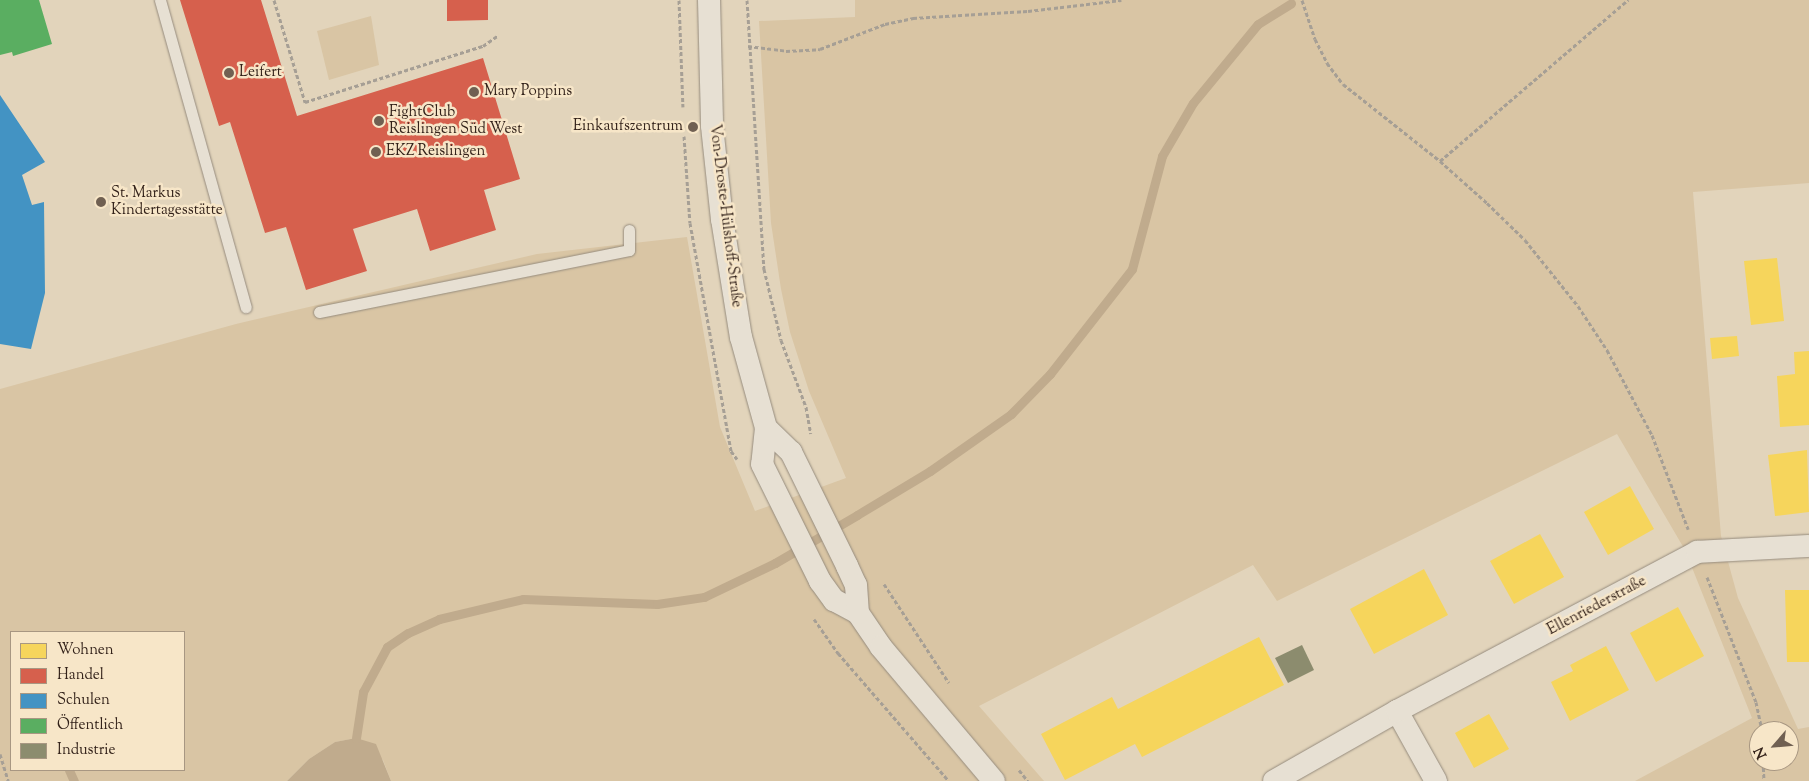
<!DOCTYPE html>
<html>
<head>
<meta charset="utf-8">
<style>
  body { margin:0 }
  #map { position:relative; width:1809px; height:781px; overflow:hidden; background:#e2d4bb; font-family:"Sorts Mill Goudy",serif }
  div>[style] { position:absolute }
  .green>* { inset:0; background:#d9c5a4 }
  .water>* { inset:0; background:#c0ab8d }
  .homes>* { inset:0; background:#f6d55c }
  .shops>* { inset:0; background:#d6604d }
  .schools>* { inset:0; background:#4393c3 }
  .public>* { inset:0; background:#5aae61 }
  .industry>* { inset:0; background:#8c8c6e }
  .stream>* { height:9px; margin:-4.5px; padding:0 4.5px; transform-origin:4.5px; border-radius:4.5px; background:#c0ab8d }
  .path>* { height:3px; margin-top:-1.5px; transform-origin:0; background:repeating-linear-gradient(90deg,#a69f95 0 4px,transparent 0 6.5px) }
  .roads { filter:drop-shadow(0 0 1px #958b7d) drop-shadow(0 0 1px #958b7d) }
  .lane>* { height:11px; margin:-5.5px; padding:0 5.5px; transform-origin:5.5px; border-radius:5.5px; background:#e7e0d3 }
  .street>* { height:22px; margin:-11px; padding:0 11px; transform-origin:11px; border-radius:11px; background:#e7e0d3 }
  .dots>* { width:14px; height:14px; translate:-50% -50%; box-sizing:border-box; border:2px solid #f7e6c8; border-radius:50% }
  span { translate:-50% -50%; white-space:nowrap; text-align:center; line-height:1.15; -webkit-text-stroke:5px #f7e6c8; paint-order:stroke }
  .poi-label { font-size:15px; color:#322119 }
  .left { translate:0 -50%; text-align:left }
  .right { translate:-100% -50%; text-align:right }
  .street-label { font-size:15px; color:#322119 }
  .legend { position:absolute; left:10px; top:631px; width:175px; height:140px; box-sizing:border-box; background:#f7e6c8; border:1px solid #a89782; margin:0; padding:6px 9px; list-style:none; font-size:15px; color:#322119 }
  .legend li { display:flex; align-items:center; gap:10px; height:25px }
  .legend b { width:25px; border:1px solid #a89782 }
  .north { position:absolute; left:1749px; top:721px; width:50px; height:50px; box-sizing:border-box; background:#f7e6c8; border:1px solid #a89782; border-radius:50%; rotate:243deg; font-size:14px; font-weight:700; line-height:20px; text-align:center; color:#322119 }
  .north::after { content:''; display:block; margin:auto; width:18px; height:22px; background:#706052; clip-path:polygon(50% 0,100% 100%,50% 72%,0 100%) }
</style>
</head>
<body>
<div id="map">
  <div class="green">
    <i style="clip-path:polygon(evenodd,855px 0,1809px 0,1809px 183px,1693px 192px,1721px 536px,1738px 598px,1798px 729px,1809px 727px,1809px 781px,1635px 781px,1752px 718px,1685px 550px,1617px 434px,1277px 601px,1253px 565px,979px 706px,1044px 781px,391px 781px,383px 760px,356px 738px,335px 742px,309px 759px,287px 781px,0 781px,0 389px,236px 324px,537px 254px,687px 237px,720px 427px,755px 511px,846px 478px,809px 391px,790px 332px,781px 289px,771px 223px,759px 21px,855px 17px,855px 0,11px 632px,184px 632px,184px 770px,11px 770px,11px 632px,855px 0,1759px 731px,1789px 731px,1789px 761px,1759px 761px,1759px 731px)"></i>
    <i style="clip-path:polygon(371px 16px,379px 65px,329px 80px,317px 31px)"></i>
  </div>
  <div class="water">
    <i style="clip-path:polygon(356px 738px,376px 744px,391px 781px,287px 781px,309px 759px,335px 742px)"></i>
  </div>
  <div class="homes">
    <i style="clip-path:polygon(1777px 258px,1784px 321px,1751px 325px,1744px 261px)"></i>
    <i style="clip-path:polygon(1737px 336px,1739px 356px,1712px 359px,1710px 338px)"></i>
    <i style="clip-path:polygon(1809px 351px,1809px 425px,1780px 427px,1777px 376px,1795px 374px,1794px 352px)"></i>
    <i style="clip-path:polygon(1807px 450px,1809px 512px,1775px 516px,1768px 455px)"></i>
    <i style="clip-path:polygon(1630px 486px,1654px 529px,1608px 555px,1584px 512px)"></i>
    <i style="clip-path:polygon(1540px 534px,1564px 577px,1514px 604px,1490px 561px)"></i>
    <i style="clip-path:polygon(1424px 569px,1448px 615px,1374px 654px,1350px 609px)"></i>
    <i style="clip-path:polygon(1785px 590px,1809px 590px,1809px 662px,1787px 662px)"></i>
    <i style="clip-path:polygon(1678px 607px,1704px 656px,1656px 682px,1630px 633px)"></i>
    <i style="clip-path:polygon(1259px 637px,1284px 685px,1142px 757px,1135px 744px,1065px 780px,1041px 734px,1112px 697px,1118px 709px)"></i>
    <i style="clip-path:polygon(1606px 646px,1629px 690px,1570px 721px,1551px 682px,1573px 671px,1570px 665px)"></i>
    <i style="clip-path:polygon(1489px 714px,1509px 749px,1474px 768px,1455px 733px)"></i>
  </div>
  <div class="shops">
    <i style="clip-path:polygon(180px 0,261px 0,297px 116px,483px 58px,520px 179px,484px 190px,496px 230px,430px 251px,417px 209px,353px 229px,367px 271px,306px 290px,286px 227px,265px 233px,230px 122px,219px 126px)"></i>
    <i style="clip-path:polygon(447px 0,488px 0,488px 20px,447px 21px)"></i>
  </div>
  <div class="schools">
    <i style="clip-path:polygon(0 95px,45px 162px,22px 175px,32px 205px,44px 202px,45px 293px,31px 349px,0 344px)"></i>
  </div>
  <div class="public">
    <i style="clip-path:polygon(0 0,39px 0,52px 44px,13px 56px,12px 52px,0 55px)"></i>
  </div>
  <div class="industry">
    <i style="clip-path:polygon(1302px 645px,1314px 670px,1288px 683px,1275px 658px)"></i>
  </div>
  <div class="stream">
    <i style="left:356px;top:738px;width:47px;rotate:-81.3deg"></i>
    <i style="left:363px;top:692px;width:51px;rotate:-61.9deg"></i>
    <i style="left:387px;top:647px;width:25px;rotate:-34deg"></i>
    <i style="left:408px;top:633px;width:34px;rotate:-24deg"></i>
    <i style="left:439px;top:619px;width:86px;rotate:-13.4deg"></i>
    <i style="left:523px;top:599px;width:134px;rotate:2.1deg"></i>
    <i style="left:657px;top:604px;width:48px;rotate:-8.5deg"></i>
    <i style="left:704px;top:597px;width:79px;rotate:-25.6deg"></i>
    <i style="left:775px;top:563px;width:95px;rotate:-30.3deg"></i>
    <i style="left:857px;top:515px;width:85px;rotate:-31.1deg"></i>
    <i style="left:930px;top:471px;width:99px;rotate:-35.1deg"></i>
    <i style="left:1011px;top:414px;width:56px;rotate:-45.7deg"></i>
    <i style="left:1050px;top:374px;width:133px;rotate:-52deg"></i>
    <i style="left:1132px;top:269px;width:117px;rotate:-75.1deg"></i>
    <i style="left:1162px;top:156px;width:61px;rotate:-59.7deg"></i>
    <i style="left:1193px;top:103px;width:102px;rotate:-50.6deg"></i>
    <i style="left:1258px;top:24px;width:39px;rotate:-32deg"></i>
    <i style="left:69px;top:770px;width:12px;rotate:66deg"></i>
  </div>
  <div class="path">
    <i style="left:274px;top:0;width:107px;rotate:73.1deg"></i>
    <i style="left:305px;top:102px;width:187px;rotate:-17.5deg"></i>
    <i style="left:483px;top:46px;width:19px;rotate:-35deg"></i>
    <i style="left:679px;top:0;width:107px;rotate:87.9deg"></i>
    <i style="left:747px;top:0;width:270px;rotate:86.4deg"></i>
    <i style="left:764px;top:269px;width:73px;rotate:76.5deg"></i>
    <i style="left:781px;top:340px;width:72px;rotate:69.5deg"></i>
    <i style="left:806px;top:407px;width:27px;rotate:80deg"></i>
    <i style="left:1302px;top:0;width:41px;rotate:71.6deg"></i>
    <i style="left:1315px;top:39px;width:27px;rotate:63deg"></i>
    <i style="left:1327px;top:63px;width:26px;rotate:53deg"></i>
    <i style="left:1343px;top:84px;width:124px;rotate:38.4deg"></i>
    <i style="left:1440px;top:161px;width:63px;rotate:41.8deg"></i>
    <i style="left:1487px;top:203px;width:53px;rotate:44.2deg"></i>
    <i style="left:1525px;top:240px;width:85px;rotate:51.2deg"></i>
    <i style="left:1578px;top:306px;width:53px;rotate:56.6deg"></i>
    <i style="left:1607px;top:350px;width:96px;rotate:62.1deg"></i>
    <i style="left:1652px;top:435px;width:101px;rotate:69deg"></i>
    <i style="left:748px;top:46px;width:38px;rotate:7deg"></i>
    <i style="left:786px;top:51px;width:34px;rotate:-3deg"></i>
    <i style="left:820px;top:49px;width:70px;rotate:-21deg"></i>
    <i style="left:885px;top:24px;width:29px;rotate:-12deg"></i>
    <i style="left:913px;top:18px;width:115px;rotate:-3.5deg"></i>
    <i style="left:1028px;top:11px;width:94px;rotate:-6.7deg"></i>
    <i style="left:684px;top:136px;width:87px;rotate:86.1deg"></i>
    <i style="left:690px;top:223px;width:232px;rotate:79.8deg"></i>
    <i style="left:731px;top:451px;width:10px;rotate:53deg"></i>
    <i style="left:1440px;top:161px;width:248px;rotate:-40.6deg"></i>
    <i style="left:1707px;top:577px;width:134px;rotate:68.6deg"></i>
    <i style="left:1756px;top:702px;width:30px;rotate:78deg"></i>
    <i style="left:884px;top:584px;width:118px;rotate:56.7deg"></i>
    <i style="left:814px;top:619px;width:42px;rotate:54.8deg"></i>
    <i style="left:838px;top:653px;width:169px;rotate:49.1deg"></i>
    <i style="left:0;top:754px;width:28px;rotate:73deg"></i>
    <i style="left:1763px;top:761px;width:20px;rotate:87deg"></i>
    <i style="left:1019px;top:770px;width:14px;rotate:51deg"></i>
  </div>
  <div class="roads">
    <div class="lane">
      <i style="left:160px;top:0;width:319px;rotate:74.4deg"></i>
      <i style="left:319px;top:312px;width:316px;rotate:-11.3deg"></i>
      <i style="left:629px;top:250px;width:20px;rotate:-90deg"></i>
    </div>
    <div class="street">
      <i style="left:709px;top:0;width:126px;rotate:88.6deg"></i>
      <i style="left:712px;top:126px;width:94px;rotate:83.9deg"></i>
      <i style="left:722px;top:219px;width:120px;rotate:80.9deg"></i>
      <i style="left:741px;top:337px;width:94px;rotate:74.6deg"></i>
      <i style="left:766px;top:428px;width:36px;rotate:96deg"></i>
      <i style="left:762px;top:464px;width:131px;rotate:63.6deg"></i>
      <i style="left:820px;top:581px;width:24px;rotate:54deg"></i>
      <i style="left:834px;top:600px;width:27px;rotate:28deg"></i>
      <i style="left:858px;top:613px;width:41px;rotate:55.9deg"></i>
      <i style="left:881px;top:647px;width:175px;rotate:49.9deg"></i>
      <i style="left:766px;top:428px;width:35px;rotate:44deg"></i>
      <i style="left:791px;top:452px;width:127px;rotate:63.8deg"></i>
      <i style="left:847px;top:566px;width:21px;rotate:65deg"></i>
      <i style="left:856px;top:585px;width:28px;rotate:86deg"></i>
      <i style="left:1397px;top:711px;width:80px;rotate:60.9deg"></i>
      <i style="left:1274px;top:781px;width:142px;rotate:-29.6deg"></i>
      <i style="left:1397px;top:711px;width:340px;rotate:-27.9deg"></i>
      <i style="left:1697px;top:552px;width:112px;rotate:-3.1deg"></i>
    </div>
  </div>
  <div class="dots">
    <i style="left:229px;top:73px;background:#706052"></i>
    <i style="left:474px;top:92px;background:#706052"></i>
    <i style="left:379px;top:121px;background:#706052"></i>
    <i style="left:693px;top:127px;background:#706052"></i>
    <i style="left:376px;top:152px;background:#706052"></i>
    <i style="left:101px;top:202px;background:#706052"></i>
  </div>
  <div class="poi-label">
    <span class="left" style="left:239px;top:73px">Leifert</span>
    <span class="left" style="left:484px;top:92px">Mary Poppins</span>
    <span class="left" style="left:389px;top:121px">FightClub<br>Reislingen Süd West</span>
    <span class="right" style="left:683px;top:127px">Einkaufszentrum</span>
    <span class="left" style="left:386px;top:152px">EKZ Reislingen</span>
    <span class="left" style="left:111px;top:202px">St. Markus<br>Kindertagesstätte</span>
  </div>
  <div class="street-label">
    <span style="left:725px;top:216px;rotate:83deg">Von-Droste-Hülshoff-Straße</span>
    <span style="left:1597px;top:606px;rotate:-28deg">Ellenriederstraße</span>
  </div>
  <ul class="legend">
  <li><b style="height:14px;background:#f6d55c"></b>Wohnen</li>
  <li><b style="height:14px;background:#d6604d"></b>Handel</li>
  <li><b style="height:14px;background:#4393c3"></b>Schulen</li>
  <li><b style="height:14px;background:#5aae61"></b>Öffentlich</li>
  <li><b style="height:14px;background:#8c8c6e"></b>Industrie</li>
  </ul>
  <div class="north">N</div>
</div>
</body>
</html>
